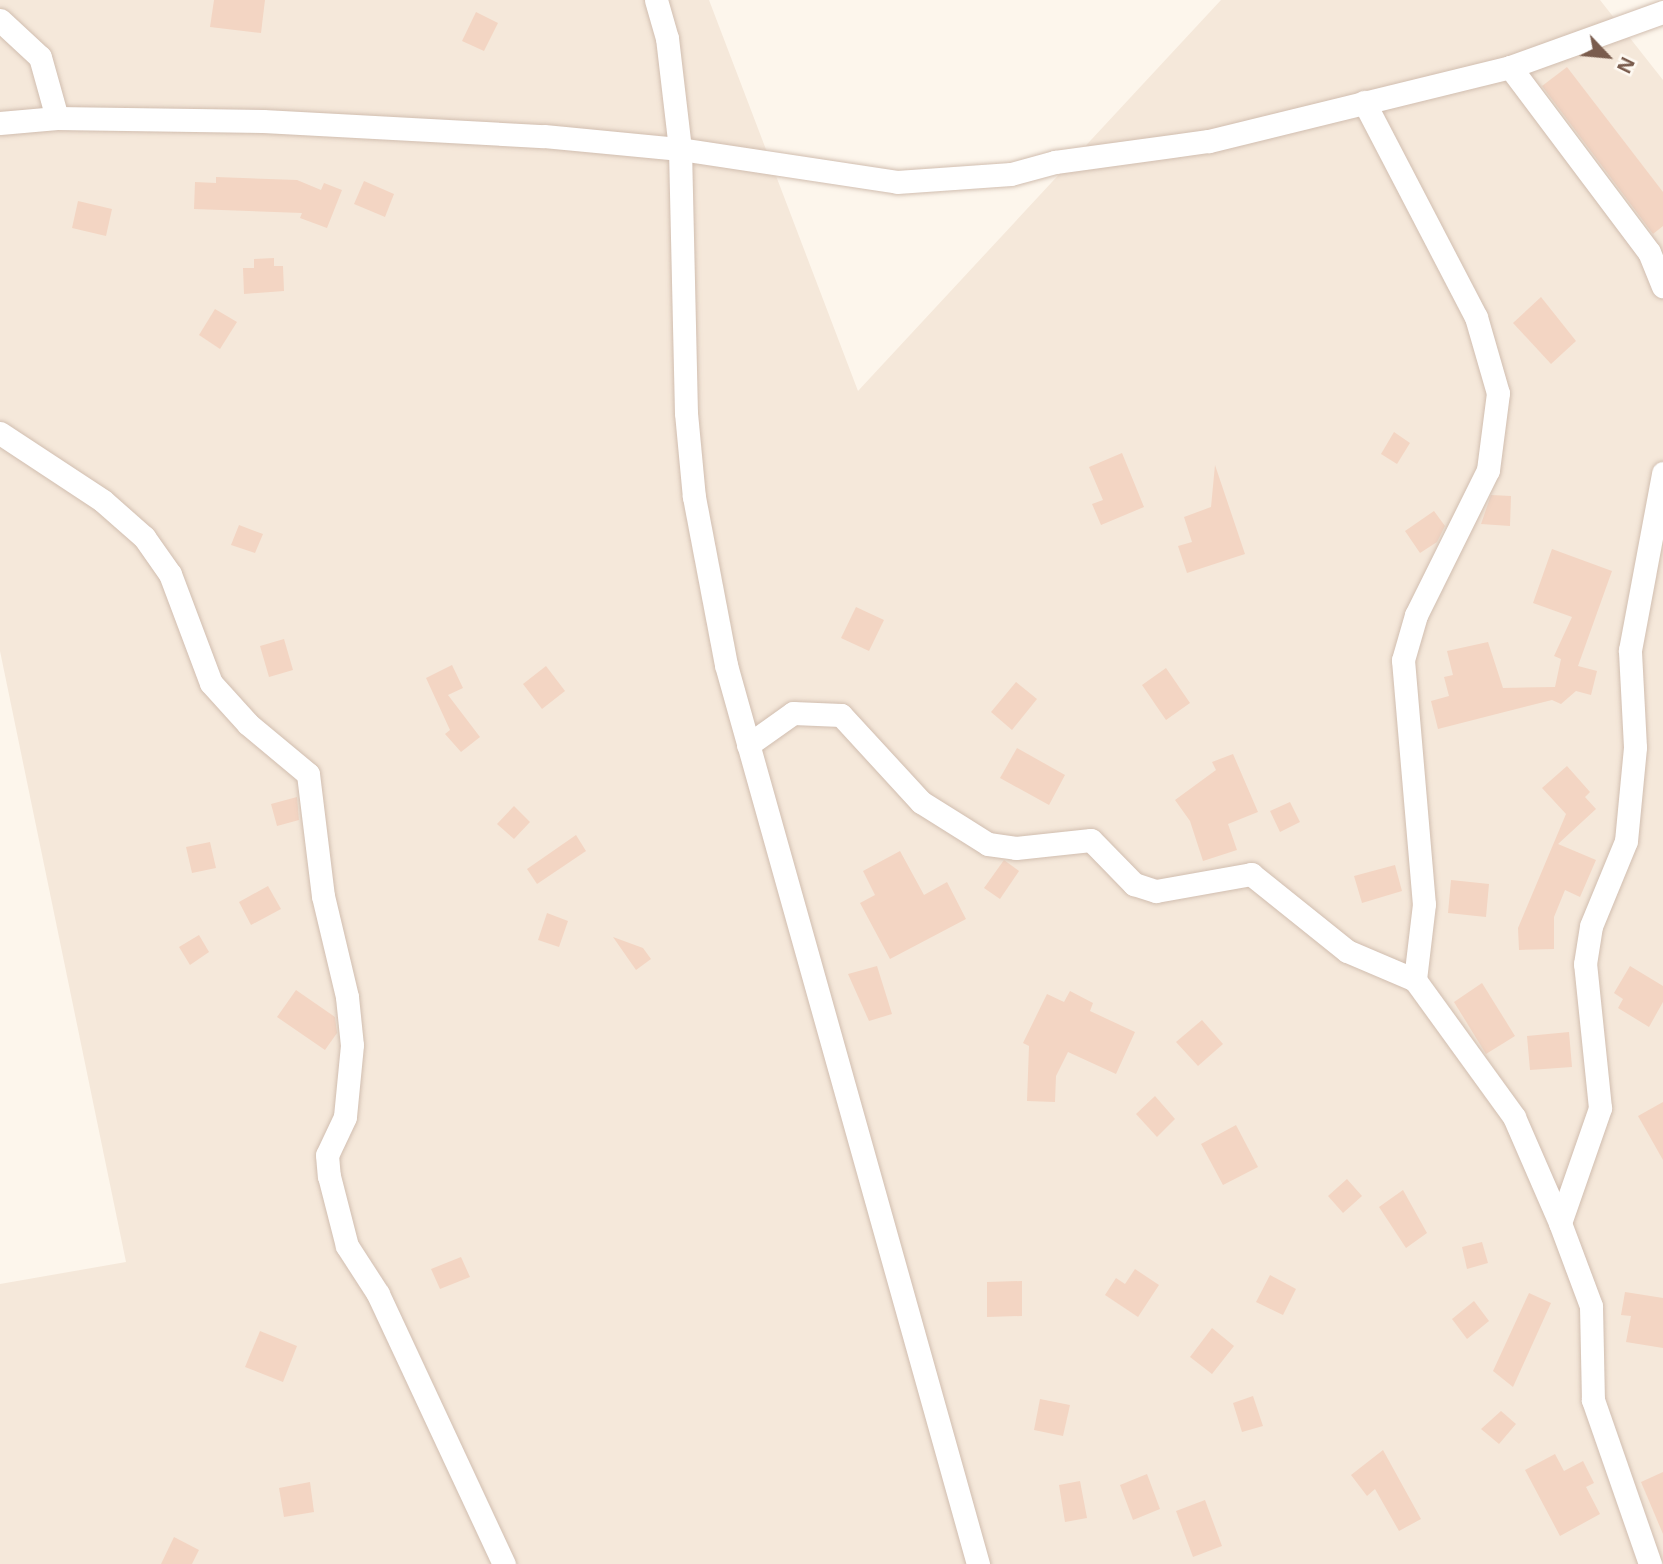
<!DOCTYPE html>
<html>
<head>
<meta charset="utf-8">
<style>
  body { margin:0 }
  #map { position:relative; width:1663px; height:1564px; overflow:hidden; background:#fdf6ec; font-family:"Noto Sans",sans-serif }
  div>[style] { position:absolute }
  .residential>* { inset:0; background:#f5e8da }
  .building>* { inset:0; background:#f3d5c3 }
  .roads { filter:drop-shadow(0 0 2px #d1beb0) drop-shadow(0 0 2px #d1beb0) }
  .street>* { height:23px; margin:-11.5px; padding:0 11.5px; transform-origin:11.5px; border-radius:11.5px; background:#fff }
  span { translate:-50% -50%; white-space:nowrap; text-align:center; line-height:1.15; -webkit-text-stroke:6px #fffaf3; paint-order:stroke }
  .north { position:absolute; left:1572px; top:21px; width:70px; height:70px; -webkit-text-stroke:5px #fffaf3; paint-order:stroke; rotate:116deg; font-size:19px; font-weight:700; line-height:28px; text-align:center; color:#7a5c4d }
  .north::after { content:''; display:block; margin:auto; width:24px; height:32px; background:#7a5c4d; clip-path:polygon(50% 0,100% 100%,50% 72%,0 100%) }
</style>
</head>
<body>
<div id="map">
  <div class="residential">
    <i style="clip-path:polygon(0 0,709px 0,858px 391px,1221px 0,1600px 0,1663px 80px,1663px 1564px,0 1564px,0 1284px,126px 1262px,0 651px)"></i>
  </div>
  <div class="building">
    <i style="clip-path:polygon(214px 0,265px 0,261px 33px,210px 27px)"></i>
    <i style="clip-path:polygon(476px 12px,498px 23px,484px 51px,462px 41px)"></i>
    <i style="clip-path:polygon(1567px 67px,1663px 192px,1663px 226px,1653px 234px,1542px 86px)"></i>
    <i style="clip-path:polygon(216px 177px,297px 180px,321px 190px,324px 183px,342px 190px,327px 228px,300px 218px,302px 213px,194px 209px,195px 182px,216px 183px)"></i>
    <i style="clip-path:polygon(364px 181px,394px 194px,385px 217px,354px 204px)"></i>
    <i style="clip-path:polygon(78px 201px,112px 209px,106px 236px,72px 228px)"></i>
    <i style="clip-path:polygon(274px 258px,274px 266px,283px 266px,284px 291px,244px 294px,243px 268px,254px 268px,254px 259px)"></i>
    <i style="clip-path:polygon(1541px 297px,1576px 341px,1551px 364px,1513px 323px)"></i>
    <i style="clip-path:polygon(215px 309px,237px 322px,220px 349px,199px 335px)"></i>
    <i style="clip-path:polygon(1394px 432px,1410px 443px,1397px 464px,1381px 454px)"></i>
    <i style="clip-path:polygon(1122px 453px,1144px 507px,1101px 525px,1092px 504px,1103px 500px,1089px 467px)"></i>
    <i style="clip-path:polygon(1215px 465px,1245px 554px,1187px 573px,1178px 546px,1192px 542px,1184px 517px,1211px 507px)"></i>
    <i style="clip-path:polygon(1491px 495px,1511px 496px,1510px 526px,1481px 524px)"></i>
    <i style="clip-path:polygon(1434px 511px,1445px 526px,1437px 542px,1420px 553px,1405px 531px)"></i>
    <i style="clip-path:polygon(239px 525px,263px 534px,255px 553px,231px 545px)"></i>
    <i style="clip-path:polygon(1552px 549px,1612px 571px,1578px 666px,1597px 671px,1591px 695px,1576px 691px,1561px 704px,1552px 700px,1438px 729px,1431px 701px,1449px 696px,1444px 677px,1453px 675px,1447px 651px,1488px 642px,1503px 688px,1555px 687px,1561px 659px,1554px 656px,1572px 617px,1533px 603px)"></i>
    <i style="clip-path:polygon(856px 607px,884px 620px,869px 651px,841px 638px)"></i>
    <i style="clip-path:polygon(284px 639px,293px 670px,269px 677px,260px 646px)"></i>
    <i style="clip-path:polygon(452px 665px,463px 688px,448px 695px,480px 737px,461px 752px,445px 734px,450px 730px,426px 678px)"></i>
    <i style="clip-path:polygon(546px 666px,565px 691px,542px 709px,523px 684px)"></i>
    <i style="clip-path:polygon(1166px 668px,1190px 703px,1166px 720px,1142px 685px)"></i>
    <i style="clip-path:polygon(1016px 682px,1037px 699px,1012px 730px,991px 712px)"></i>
    <i style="clip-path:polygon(1017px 748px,1065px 775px,1049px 805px,1000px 778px)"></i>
    <i style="clip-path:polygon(1233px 754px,1258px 812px,1228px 824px,1237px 850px,1203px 861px,1190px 821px,1175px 800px,1216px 770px,1212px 762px)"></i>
    <i style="clip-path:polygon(1567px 766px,1590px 792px,1585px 797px,1596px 809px,1558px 844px,1596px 860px,1580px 897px,1565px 890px,1554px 917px,1554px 949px,1519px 950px,1518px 928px,1566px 814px,1542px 788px)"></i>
    <i style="clip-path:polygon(297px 797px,299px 820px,277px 826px,271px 804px)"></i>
    <i style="clip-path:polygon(1290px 802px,1300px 822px,1280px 832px,1270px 811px)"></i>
    <i style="clip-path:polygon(514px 806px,530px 822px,514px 839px,497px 824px)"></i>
    <i style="clip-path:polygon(576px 835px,586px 851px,537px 884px,527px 869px)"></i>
    <i style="clip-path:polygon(210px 842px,216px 868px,192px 873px,186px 847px)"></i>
    <i style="clip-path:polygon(900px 851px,924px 895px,947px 882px,966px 919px,890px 959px,860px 903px,875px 895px,863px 871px)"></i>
    <i style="clip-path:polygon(1004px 860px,1019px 871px,1000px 899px,984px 888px)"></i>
    <i style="clip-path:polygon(1395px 865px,1402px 891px,1362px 903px,1354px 876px)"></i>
    <i style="clip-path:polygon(1451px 880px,1489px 884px,1486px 917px,1448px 913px)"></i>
    <i style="clip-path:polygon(268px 886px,281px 909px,251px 925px,239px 902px)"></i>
    <i style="clip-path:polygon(547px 913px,568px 921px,559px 947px,538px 940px)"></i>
    <i style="clip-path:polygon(199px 935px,209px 952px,190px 965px,179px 947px)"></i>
    <i style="clip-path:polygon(613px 937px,643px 948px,651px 959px,636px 970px)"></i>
    <i style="clip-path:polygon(877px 966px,892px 1014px,869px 1021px,848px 974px)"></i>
    <i style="clip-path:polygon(1630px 966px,1663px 986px,1663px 1002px,1649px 1027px,1618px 1008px,1623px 999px,1614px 993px)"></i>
    <i style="clip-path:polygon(1482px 983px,1515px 1036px,1486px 1054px,1454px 1002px)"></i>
    <i style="clip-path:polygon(296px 990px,335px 1017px,337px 1033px,325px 1050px,277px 1017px)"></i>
    <i style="clip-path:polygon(1070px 991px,1093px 1003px,1090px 1011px,1135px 1032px,1116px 1074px,1068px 1052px,1056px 1076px,1055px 1102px,1027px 1101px,1029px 1046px,1023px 1043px,1047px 994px,1064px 1002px)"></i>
    <i style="clip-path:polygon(1202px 1020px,1223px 1044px,1198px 1066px,1176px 1042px)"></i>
    <i style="clip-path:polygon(1569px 1032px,1572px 1067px,1530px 1070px,1527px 1036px)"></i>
    <i style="clip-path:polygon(1155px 1096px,1175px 1119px,1157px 1137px,1136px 1114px)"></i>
    <i style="clip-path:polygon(1663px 1102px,1663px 1160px,1638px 1116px)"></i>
    <i style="clip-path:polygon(1236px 1125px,1258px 1167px,1223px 1185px,1201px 1144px)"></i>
    <i style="clip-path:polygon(1347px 1179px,1362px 1196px,1343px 1213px,1328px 1196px)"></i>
    <i style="clip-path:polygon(1403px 1190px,1427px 1233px,1406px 1248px,1379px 1207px)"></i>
    <i style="clip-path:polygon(1482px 1242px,1488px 1263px,1467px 1269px,1462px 1247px)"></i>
    <i style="clip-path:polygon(461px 1257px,470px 1277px,440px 1289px,431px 1269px)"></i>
    <i style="clip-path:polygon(1135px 1269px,1159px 1285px,1138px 1317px,1105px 1295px,1116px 1278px,1125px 1284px)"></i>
    <i style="clip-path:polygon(1270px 1275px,1296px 1289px,1283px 1315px,1256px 1302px)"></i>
    <i style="clip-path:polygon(1022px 1281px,1022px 1316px,987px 1317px,987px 1282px)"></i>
    <i style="clip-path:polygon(1625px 1292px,1663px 1298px,1663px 1348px,1626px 1342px,1631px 1316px,1621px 1315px)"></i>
    <i style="clip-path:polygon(1529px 1293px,1551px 1303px,1513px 1387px,1493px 1371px)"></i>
    <i style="clip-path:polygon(1474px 1301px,1489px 1321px,1467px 1339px,1452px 1319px)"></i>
    <i style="clip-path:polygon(1212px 1328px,1234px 1346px,1212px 1374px,1190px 1357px)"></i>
    <i style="clip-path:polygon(260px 1331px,297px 1346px,283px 1382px,245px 1367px)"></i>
    <i style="clip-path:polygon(1253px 1396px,1263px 1426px,1242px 1432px,1233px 1403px)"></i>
    <i style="clip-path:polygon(1040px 1399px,1070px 1405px,1063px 1436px,1034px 1430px)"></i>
    <i style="clip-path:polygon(1501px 1411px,1516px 1424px,1499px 1444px,1481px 1429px)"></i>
    <i style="clip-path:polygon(1383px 1450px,1421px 1519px,1399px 1531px,1375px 1489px,1367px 1496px,1351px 1475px)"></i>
    <i style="clip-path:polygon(1555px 1454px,1564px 1471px,1583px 1461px,1594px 1483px,1586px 1487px,1600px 1514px,1560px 1536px,1525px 1470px)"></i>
    <i style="clip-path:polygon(1663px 1472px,1663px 1534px,1641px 1482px)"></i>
    <i style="clip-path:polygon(1147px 1474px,1160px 1509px,1133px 1520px,1120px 1485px)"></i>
    <i style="clip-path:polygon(1080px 1481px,1087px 1518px,1065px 1522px,1059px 1485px)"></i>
    <i style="clip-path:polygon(310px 1482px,314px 1512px,284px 1517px,279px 1488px)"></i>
    <i style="clip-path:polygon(1205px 1500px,1222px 1546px,1193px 1557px,1176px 1511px)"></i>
    <i style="clip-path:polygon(174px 1537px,199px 1550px,192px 1564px,161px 1564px)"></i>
  </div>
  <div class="roads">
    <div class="street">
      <i style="left:656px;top:0;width:40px;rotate:74deg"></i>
      <i style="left:667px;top:38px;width:112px;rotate:83.3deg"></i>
      <i style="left:680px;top:149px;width:264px;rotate:88.7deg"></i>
      <i style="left:686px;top:413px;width:84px;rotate:84.6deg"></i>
      <i style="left:694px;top:497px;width:171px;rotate:79.2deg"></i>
      <i style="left:726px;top:665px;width:934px;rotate:74.34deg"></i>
      <i style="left:0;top:20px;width:54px;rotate:42.8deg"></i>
      <i style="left:40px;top:57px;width:63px;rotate:74.4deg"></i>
      <i style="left:57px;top:118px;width:206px;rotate:0.8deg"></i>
      <i style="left:263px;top:121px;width:281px;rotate:3.1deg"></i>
      <i style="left:544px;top:136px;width:137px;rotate:5.5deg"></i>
      <i style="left:680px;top:149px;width:219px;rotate:8.6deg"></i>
      <i style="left:897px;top:182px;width:114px;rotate:-4deg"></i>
      <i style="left:1011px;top:174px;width:46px;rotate:-15.3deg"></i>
      <i style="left:1055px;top:162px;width:155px;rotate:-7.8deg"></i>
      <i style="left:1209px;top:141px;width:310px;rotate:-13.8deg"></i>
      <i style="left:1510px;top:67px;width:163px;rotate:-19.8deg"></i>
      <i style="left:1510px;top:67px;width:231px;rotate:53.1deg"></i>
      <i style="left:1649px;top:252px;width:37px;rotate:68deg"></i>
      <i style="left:1364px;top:102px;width:242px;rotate:62.5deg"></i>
      <i style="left:1476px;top:317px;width:79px;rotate:73.9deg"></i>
      <i style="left:1498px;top:393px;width:78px;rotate:97.4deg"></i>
      <i style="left:1488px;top:470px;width:162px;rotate:116.4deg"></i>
      <i style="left:1416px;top:615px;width:47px;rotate:106.1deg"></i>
      <i style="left:1403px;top:660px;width:245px;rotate:85.1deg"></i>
      <i style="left:1424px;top:904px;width:77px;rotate:96.8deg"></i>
      <i style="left:0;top:123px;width:57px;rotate:-5deg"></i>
      <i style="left:0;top:433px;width:123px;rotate:33.4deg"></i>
      <i style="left:103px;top:501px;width:55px;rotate:41.3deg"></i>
      <i style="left:144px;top:537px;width:45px;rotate:54.9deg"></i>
      <i style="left:170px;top:574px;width:116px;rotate:69.4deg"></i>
      <i style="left:211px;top:683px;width:55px;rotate:47.9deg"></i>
      <i style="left:248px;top:724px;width:78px;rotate:39.8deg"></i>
      <i style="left:308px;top:774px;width:123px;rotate:83deg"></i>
      <i style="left:323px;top:896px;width:104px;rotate:76.6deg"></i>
      <i style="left:347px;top:997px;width:48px;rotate:84.1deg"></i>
      <i style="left:352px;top:1045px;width:72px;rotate:95.6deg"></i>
      <i style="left:345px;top:1117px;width:42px;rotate:115.3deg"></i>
      <i style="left:327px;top:1155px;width:21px;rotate:85deg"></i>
      <i style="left:329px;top:1176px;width:72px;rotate:75.6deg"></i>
      <i style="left:347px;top:1246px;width:57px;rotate:57.1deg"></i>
      <i style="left:378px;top:1294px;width:298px;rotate:65deg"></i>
      <i style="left:748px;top:745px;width:55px;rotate:-35.4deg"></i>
      <i style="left:793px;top:713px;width:48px;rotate:2.4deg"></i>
      <i style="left:841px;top:715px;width:118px;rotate:47.4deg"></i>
      <i style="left:921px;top:802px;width:79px;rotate:32.1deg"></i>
      <i style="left:988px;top:844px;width:28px;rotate:8deg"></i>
      <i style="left:1016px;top:848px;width:75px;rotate:-6.1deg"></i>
      <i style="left:1091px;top:840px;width:62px;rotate:45.7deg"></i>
      <i style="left:1134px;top:884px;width:23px;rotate:18deg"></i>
      <i style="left:1156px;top:891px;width:97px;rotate:-10.1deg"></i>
      <i style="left:1251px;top:874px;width:123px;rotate:38.7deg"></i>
      <i style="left:1347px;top:951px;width:74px;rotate:23.1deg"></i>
      <i style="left:1415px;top:980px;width:169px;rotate:54.1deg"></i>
      <i style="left:1514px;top:1117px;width:116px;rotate:66.5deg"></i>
      <i style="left:1560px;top:1223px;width:89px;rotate:69.5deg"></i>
      <i style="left:1591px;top:1306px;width:94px;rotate:88.8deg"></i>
      <i style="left:1593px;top:1400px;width:174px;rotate:70.8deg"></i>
      <i style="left:1560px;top:1223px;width:122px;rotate:-70.8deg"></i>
      <i style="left:1600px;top:1108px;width:145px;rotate:-95.9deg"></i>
      <i style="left:1585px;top:964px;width:38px;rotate:-81deg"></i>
      <i style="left:1591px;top:926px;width:92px;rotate:-67.6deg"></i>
      <i style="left:1626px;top:841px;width:94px;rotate:-84.5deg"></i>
      <i style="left:1635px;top:747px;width:97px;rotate:-93deg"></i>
      <i style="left:1630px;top:650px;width:180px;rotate:-79.4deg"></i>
    </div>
  </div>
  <div class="north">N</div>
</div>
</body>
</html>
